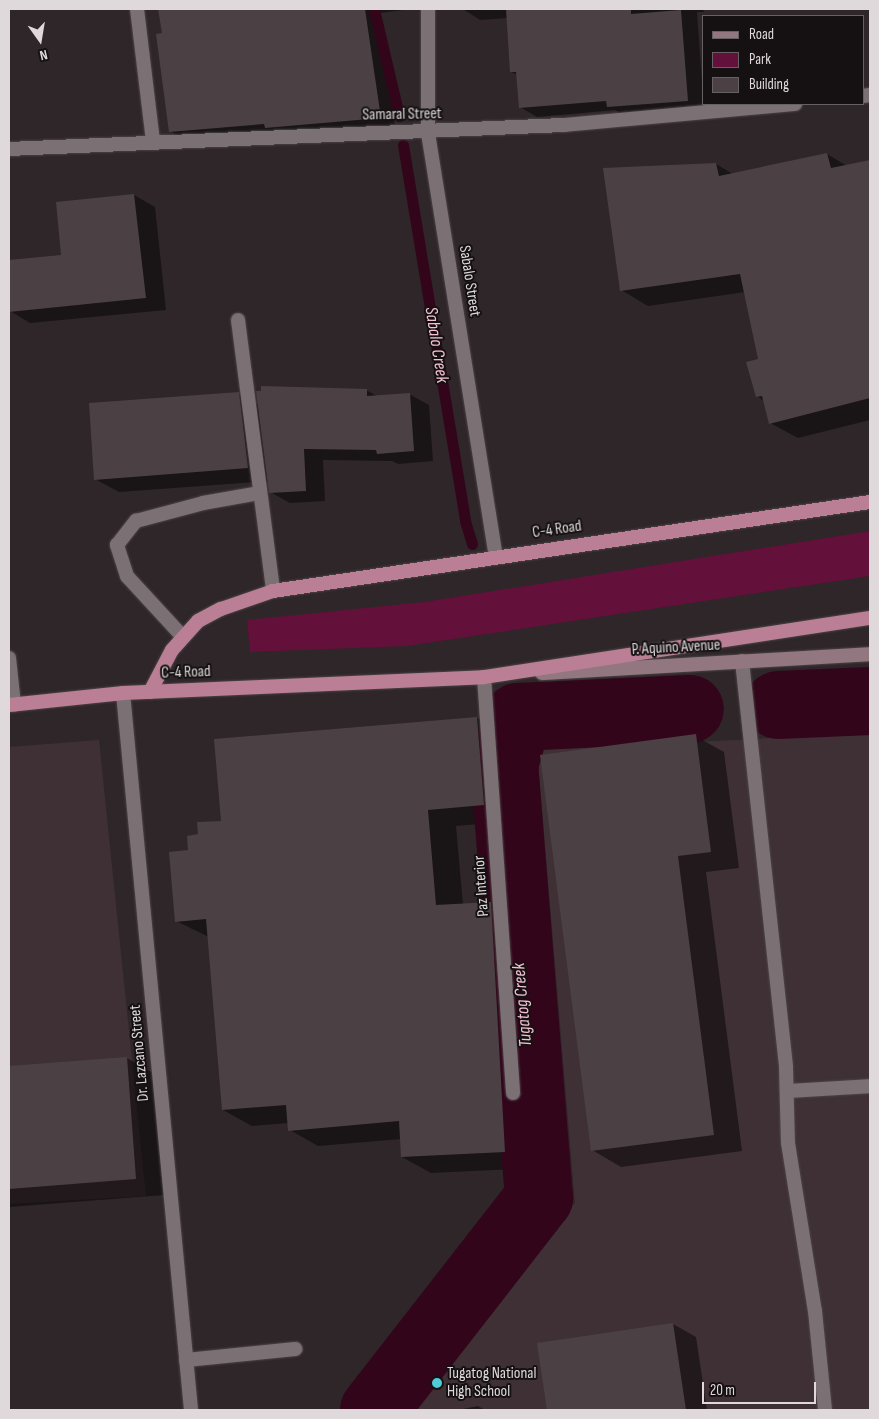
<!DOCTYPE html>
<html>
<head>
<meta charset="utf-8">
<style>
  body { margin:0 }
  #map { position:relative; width:879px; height:1419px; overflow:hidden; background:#2f2629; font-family:"Sofia Sans Condensed",sans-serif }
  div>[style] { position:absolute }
  .built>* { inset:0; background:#3f3036 }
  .green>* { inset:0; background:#63103a }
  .shadow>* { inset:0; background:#0007 }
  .stream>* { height:11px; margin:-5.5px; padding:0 5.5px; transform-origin:5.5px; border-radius:5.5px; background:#33051b }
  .river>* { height:68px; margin:-34px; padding:0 34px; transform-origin:34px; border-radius:34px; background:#33051b }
  .building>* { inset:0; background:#4b4144 }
  .roads { filter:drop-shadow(0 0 1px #4b4446) drop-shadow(0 0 1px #4b4446) }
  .service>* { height:14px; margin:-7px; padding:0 7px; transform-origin:7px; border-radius:7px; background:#7b7074 }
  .minor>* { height:14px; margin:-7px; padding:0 7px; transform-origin:7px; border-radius:7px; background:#7b7074 }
  .tertiary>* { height:14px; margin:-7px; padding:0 7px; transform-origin:7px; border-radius:7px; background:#7b7074 }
  .secondary>* { height:14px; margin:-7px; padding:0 7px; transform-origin:7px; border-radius:7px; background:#927680 }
  .trunk>* { height:14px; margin:-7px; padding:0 7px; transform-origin:7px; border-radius:7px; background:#ba7f95 }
  .dots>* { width:14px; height:14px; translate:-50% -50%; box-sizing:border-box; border:2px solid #151112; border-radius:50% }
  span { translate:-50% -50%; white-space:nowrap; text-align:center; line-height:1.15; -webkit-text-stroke:4px #151112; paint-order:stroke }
  .street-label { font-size:16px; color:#dfd9db }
  .poi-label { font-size:16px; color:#dfd9db }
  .left { translate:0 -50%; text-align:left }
  .water-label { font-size:18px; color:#f4c0d2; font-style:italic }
  .frame { position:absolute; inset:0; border:10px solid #dfd9db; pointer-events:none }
  .legend { position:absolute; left:702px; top:15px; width:162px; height:90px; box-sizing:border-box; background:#151112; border:1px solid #666162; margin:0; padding:6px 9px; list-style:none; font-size:15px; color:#dfd9db }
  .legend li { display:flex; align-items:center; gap:10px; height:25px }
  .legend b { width:25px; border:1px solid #666162 }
  .north { position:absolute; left:15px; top:15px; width:50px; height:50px; -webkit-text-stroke:4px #151112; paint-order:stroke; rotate:167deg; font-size:14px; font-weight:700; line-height:20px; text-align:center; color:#dfd9db }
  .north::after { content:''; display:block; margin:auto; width:18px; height:22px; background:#dfd9db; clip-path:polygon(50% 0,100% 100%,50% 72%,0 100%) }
  .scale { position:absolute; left:702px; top:1382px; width:114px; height:22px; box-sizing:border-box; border:2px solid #dfd9db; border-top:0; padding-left:6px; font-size:15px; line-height:18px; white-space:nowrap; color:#dfd9db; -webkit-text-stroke:4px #151112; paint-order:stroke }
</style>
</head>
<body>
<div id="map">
  <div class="built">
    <i style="clip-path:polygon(870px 733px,870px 1410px,391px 1410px,434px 1355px,575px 1203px,537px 750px)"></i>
    <i style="clip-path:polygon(99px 740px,146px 1196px,9px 1204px,9px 747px)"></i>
  </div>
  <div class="green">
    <i style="clip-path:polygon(870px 531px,870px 576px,407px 646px,250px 652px,247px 620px,424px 602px)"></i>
  </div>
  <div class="shadow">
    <i style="clip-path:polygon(161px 9px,412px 9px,379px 13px,395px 126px,185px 140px,170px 131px)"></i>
    <i style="clip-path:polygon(463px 9px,703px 9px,704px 12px,697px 12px,704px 110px,625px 116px,615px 110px,537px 117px,520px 107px,518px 75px,511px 72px,508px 18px,480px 20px)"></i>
    <i style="clip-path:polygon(827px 154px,847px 166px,870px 161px,870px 420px,798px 438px,770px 423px,764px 401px,757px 396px,760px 360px,745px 292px,648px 306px,621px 290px,716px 164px,733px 174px)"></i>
    <i style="clip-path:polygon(134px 195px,155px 207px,166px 310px,30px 323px,10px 311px,9px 262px,63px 256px)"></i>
    <i style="clip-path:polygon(366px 390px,377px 396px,409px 394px,429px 405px,433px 461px,398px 464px,392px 461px,323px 460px,325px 501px,290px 503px,270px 492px,269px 481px,119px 492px,95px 479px,238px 394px,259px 406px)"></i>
    <i style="clip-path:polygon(477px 718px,506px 734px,513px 821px,456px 826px,463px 905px,491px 903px,519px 920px,533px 1168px,431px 1173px,402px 1157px,401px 1139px,318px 1146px,290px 1130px,289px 1123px,252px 1126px,223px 1110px,209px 937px,176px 921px,189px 851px,199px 836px,223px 822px)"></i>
    <i style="clip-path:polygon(695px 736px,724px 752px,739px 868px,706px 872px,742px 1151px,621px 1167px,592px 1150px)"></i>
    <i style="clip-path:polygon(127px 1058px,156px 1075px,164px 1195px,9px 1207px,9px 1067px)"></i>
    <i style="clip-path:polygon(673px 1324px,696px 1337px,707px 1410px,548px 1410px,538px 1344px)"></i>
    <i style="clip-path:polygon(478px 1406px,485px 1410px,458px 1410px)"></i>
  </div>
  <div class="stream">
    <i style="left:374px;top:9px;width:110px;rotate:76.8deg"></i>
    <i style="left:403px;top:145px;width:381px;rotate:80.6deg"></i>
    <i style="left:465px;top:521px;width:24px;rotate:73deg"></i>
    <i style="left:512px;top:695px;width:23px;rotate:75deg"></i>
  </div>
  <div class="river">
    <i style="left:778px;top:705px;width:92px;rotate:-2.5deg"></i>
    <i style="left:374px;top:1410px;width:269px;rotate:-52.1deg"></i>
    <i style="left:539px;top:1198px;width:434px;rotate:-94.6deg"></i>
    <i style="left:504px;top:765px;width:50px;rotate:-73.7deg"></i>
    <i style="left:518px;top:717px;width:172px;rotate:-2.7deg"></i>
  </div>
  <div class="building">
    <i style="clip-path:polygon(158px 9px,365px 9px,381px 118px,265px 128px,264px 124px,169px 132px,156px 34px,162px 33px)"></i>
    <i style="clip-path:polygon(506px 9px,631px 9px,631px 14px,681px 10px,688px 101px,607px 107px,606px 101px,519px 108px,516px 72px,510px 72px)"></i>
    <i style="clip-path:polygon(827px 153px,831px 168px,870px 160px,870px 398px,769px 424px,762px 396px,756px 397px,746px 362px,758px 359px,740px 274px,620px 291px,603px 168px,716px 163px,719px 176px)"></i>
    <i style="clip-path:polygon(134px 194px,146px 298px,9px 312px,9px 260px,61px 255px,56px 202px)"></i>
    <i style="clip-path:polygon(261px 386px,367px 389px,367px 396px,410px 393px,414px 451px,377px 454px,376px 450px,304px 449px,306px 491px,269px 493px,256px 391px,261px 391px)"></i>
    <i style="clip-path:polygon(239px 392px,248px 468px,94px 480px,89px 403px)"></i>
    <i style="clip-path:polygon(477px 717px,484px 805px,428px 810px,436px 905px,491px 902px,505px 1152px,401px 1157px,399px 1121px,288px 1131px,286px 1105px,222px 1110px,206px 919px,175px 922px,169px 852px,188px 850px,187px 836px,198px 834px,197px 822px,221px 821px,214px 739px)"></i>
    <i style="clip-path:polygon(696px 734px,711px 852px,678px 856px,714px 1135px,591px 1151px,540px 755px)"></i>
    <i style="clip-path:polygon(127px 1057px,136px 1179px,9px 1189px,9px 1066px)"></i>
    <i style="clip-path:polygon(673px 1323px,686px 1410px,547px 1410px,537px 1343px)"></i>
  </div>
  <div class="roads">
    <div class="service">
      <i style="left:238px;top:320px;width:273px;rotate:82.6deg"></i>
      <i style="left:183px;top:637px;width:83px;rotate:-132.6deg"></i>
      <i style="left:127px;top:576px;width:33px;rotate:-108deg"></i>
      <i style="left:117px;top:545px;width:31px;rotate:-52deg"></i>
      <i style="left:136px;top:521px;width:69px;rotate:-15deg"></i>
      <i style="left:203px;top:503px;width:58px;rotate:-10deg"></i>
      <i style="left:9px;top:658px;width:47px;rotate:83.9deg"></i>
      <i style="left:742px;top:661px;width:409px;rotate:83.8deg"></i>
      <i style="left:786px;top:1068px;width:75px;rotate:88.5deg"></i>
      <i style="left:788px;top:1143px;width:170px;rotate:80.9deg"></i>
      <i style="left:815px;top:1311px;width:100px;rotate:84.2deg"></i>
      <i style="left:484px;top:677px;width:417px;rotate:86deg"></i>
      <i style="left:787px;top:1091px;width:83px;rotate:-3.4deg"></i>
      <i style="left:186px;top:1360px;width:110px;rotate:-5.8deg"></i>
    </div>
    <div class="minor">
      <i style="left:137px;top:9px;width:133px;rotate:83.1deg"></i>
      <i style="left:863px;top:96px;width:7px;rotate:-8deg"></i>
      <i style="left:9px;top:149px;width:556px;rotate:-2.48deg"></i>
      <i style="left:564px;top:125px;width:232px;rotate:-5.2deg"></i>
    </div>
    <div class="tertiary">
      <i style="left:428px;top:9px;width:124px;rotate:90deg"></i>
      <i style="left:428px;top:133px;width:428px;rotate:80.9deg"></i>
      <i style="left:123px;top:693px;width:720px;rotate:84.58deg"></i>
    </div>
    <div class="secondary">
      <i style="left:542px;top:673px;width:329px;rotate:-3.3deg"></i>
    </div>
    <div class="trunk">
      <i style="left:150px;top:692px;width:47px;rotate:-62.4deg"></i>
      <i style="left:172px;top:650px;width:39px;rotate:-48deg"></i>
      <i style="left:198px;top:621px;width:26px;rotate:-28deg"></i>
      <i style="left:221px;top:609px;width:55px;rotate:-19.1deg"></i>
      <i style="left:273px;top:591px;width:604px;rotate:-8.48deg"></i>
      <i style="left:9px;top:705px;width:115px;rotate:-6deg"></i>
      <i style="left:123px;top:693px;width:361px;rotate:-2.5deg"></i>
      <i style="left:484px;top:677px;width:390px;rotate:-8.7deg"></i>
    </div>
  </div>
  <div class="dots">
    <i style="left:437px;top:1383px;background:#52cbd9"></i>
  </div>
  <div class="street-label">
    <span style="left:402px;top:115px;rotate:-1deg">Samaral Street</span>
    <span style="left:469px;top:281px;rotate:81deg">Sabalo Street</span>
    <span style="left:557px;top:530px;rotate:-8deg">C-4 Road</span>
    <span style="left:676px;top:648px;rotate:-3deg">P. Aquino Avenue</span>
    <span style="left:186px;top:673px;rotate:-2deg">C-4 Road</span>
    <span style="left:482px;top:886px;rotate:-94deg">Paz Interior</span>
    <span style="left:140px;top:1053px;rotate:-95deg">Dr. Lazcano Street</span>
  </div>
  <div class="poi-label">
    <span class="left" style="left:447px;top:1383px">Tugatog National<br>High School</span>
  </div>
  <div class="water-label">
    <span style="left:436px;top:345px;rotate:81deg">Sabalo Creek</span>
    <span style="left:523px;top:1005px;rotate:-95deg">Tugatog Creek</span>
  </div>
  <div class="frame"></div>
  <ul class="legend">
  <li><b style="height:6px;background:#927680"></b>Road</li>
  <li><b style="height:14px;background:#63103a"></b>Park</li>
  <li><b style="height:14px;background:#4b4144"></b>Building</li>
  </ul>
  <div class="north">N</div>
  <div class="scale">20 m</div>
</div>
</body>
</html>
